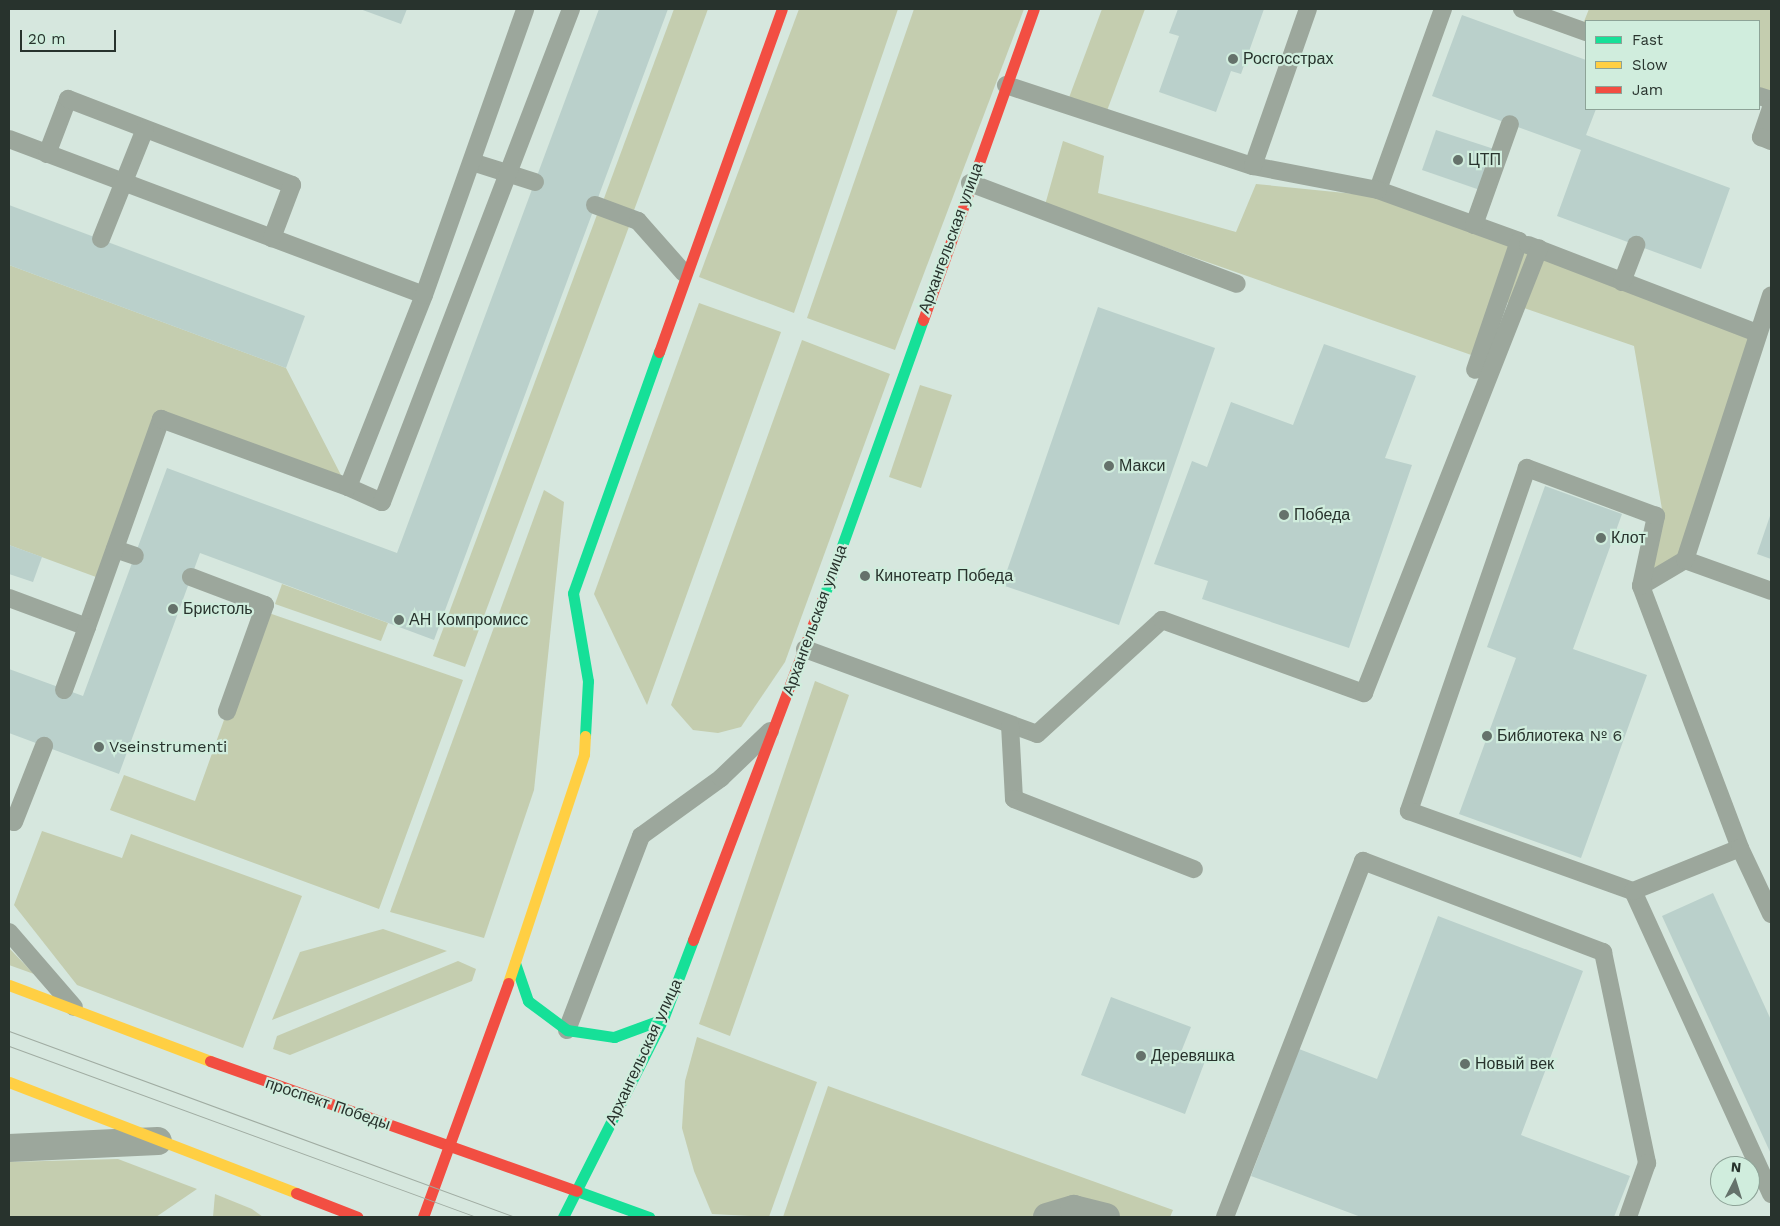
<!DOCTYPE html>
<html>
<head>
<meta charset="utf-8">
<style>
  body { margin:0 }
  #map { position:relative; width:1780px; height:1226px; overflow:hidden; background:#d6e7de; font-family:"Work Sans",sans-serif }
  div>[style] { position:absolute }
  .green>* { inset:0; background:#c4cdaf }
  .building>* { inset:0; background:#bad0cb }
  .lane>* { height:18px; margin:-9px; padding:0 9px; transform-origin:9px; border-radius:9px; background:#9ca79c }
  .street>* { height:28px; margin:-14px; padding:0 14px; transform-origin:14px; border-radius:14px; background:#9ca79c }
  .fast>* { height:11px; margin:-5.5px; padding:0 5.5px; transform-origin:5.5px; border-radius:5.5px; background:#16e098 }
  .slow>* { height:11px; margin:-5.5px; padding:0 5.5px; transform-origin:5.5px; border-radius:5.5px; background:#ffcf43 }
  .jam>* { height:11px; margin:-5.5px; padding:0 5.5px; transform-origin:5.5px; border-radius:5.5px; background:#f24e42 }
  .tram>* { height:1px; margin:-0.5px; padding:0 0.5px; transform-origin:0.5px; border-radius:0.5px; background:#a0aca2 }
  .dots>* { width:14px; height:14px; translate:-50% -50%; box-sizing:border-box; border:2px solid #d0eddd; border-radius:50% }
  span { translate:-50% -50%; white-space:nowrap; text-align:center; line-height:1.15; -webkit-text-stroke:4.5px #d0eddd; paint-order:stroke }
  .poi-label { font-size:16px; color:#28332d }
  .left { translate:0 -50%; text-align:left }
  .street-label { font-size:16px; color:#28332d }
  .frame { position:absolute; inset:0; border:10px solid #28332d; pointer-events:none }
  .legend { position:absolute; left:1585px; top:20px; width:175px; height:90px; box-sizing:border-box; background:#d0eddd; border:1px solid #8da397; margin:0; padding:6px 9px; list-style:none; font-size:15px; color:#28332d }
  .legend li { display:flex; align-items:center; gap:10px; height:25px }
  .legend b { width:25px; border:1px solid #8da397 }
  .north { position:absolute; left:1710px; top:1156px; width:50px; height:50px; box-sizing:border-box; background:#d0eddd; border:1px solid #8da397; border-radius:50%; rotate:5deg; font-size:14px; font-weight:700; line-height:20px; text-align:center; color:#28332d }
  .north::after { content:''; display:block; margin:auto; width:18px; height:22px; background:#65726b; clip-path:polygon(50% 0,100% 100%,50% 72%,0 100%) }
  .scale { position:absolute; left:20px; top:30px; width:96px; height:22px; box-sizing:border-box; border:2px solid #28332d; border-top:0; padding-left:6px; font-size:15px; line-height:18px; white-space:nowrap; color:#28332d; -webkit-text-stroke:4px #d0eddd; paint-order:stroke }
</style>
</head>
<body>
<div id="map">
  <div class="green">
    <i style="clip-path:polygon(674px 9px,708px 9px,633px 213px,603px 201px)"></i>
    <i style="clip-path:polygon(799px 9px,898px 9px,794px 313px,699px 277px)"></i>
    <i style="clip-path:polygon(914px 9px,1024px 9px,895px 350px,807px 318px)"></i>
    <i style="clip-path:polygon(1102px 9px,1145px 9px,1105px 116px,1067px 103px)"></i>
    <i style="clip-path:polygon(1589px 9px,1771px 9px,1770px 94px,1759px 90px,1759px 21px,1586px 21px,1586px 26px,1583px 24px)"></i>
    <i style="clip-path:polygon(1063px 141px,1104px 156px,1098px 193px,1236px 232px,1256px 184px,1375px 196px,1750px 336px,1679px 560px,1650px 573px,1663px 515px,1634px 346px,1495px 298px,1477px 357px,1045px 205px)"></i>
    <i style="clip-path:polygon(598px 212px,630px 224px,465px 667px,433px 656px)"></i>
    <i style="clip-path:polygon(9px 265px,286px 368px,343px 479px,159px 411px,96px 577px,9px 545px)"></i>
    <i style="clip-path:polygon(699px 303px,781px 332px,647px 705px,594px 594px)"></i>
    <i style="clip-path:polygon(802px 340px,890px 374px,785px 662px,741px 727px,718px 733px,693px 730px,671px 705px)"></i>
    <i style="clip-path:polygon(920px 385px,952px 395px,921px 488px,889px 477px)"></i>
    <i style="clip-path:polygon(544px 490px,564px 502px,534px 790px,484px 938px,390px 912px)"></i>
    <i style="clip-path:polygon(282px 584px,388px 623px,381px 641px,275px 604px)"></i>
    <i style="clip-path:polygon(263px 611px,463px 680px,379px 909px,110px 810px,124px 775px,195px 801px)"></i>
    <i style="clip-path:polygon(815px 681px,849px 695px,730px 1036px,699px 1024px)"></i>
    <i style="clip-path:polygon(42px 831px,122px 858px,131px 834px,302px 896px,243px 1048px,77px 985px,14px 905px)"></i>
    <i style="clip-path:polygon(383px 929px,447px 951px,272px 1020px,300px 952px)"></i>
    <i style="clip-path:polygon(9px 948px,34px 974px,9px 965px)"></i>
    <i style="clip-path:polygon(458px 961px,476px 969px,472px 981px,290px 1055px,273px 1049px,277px 1036px)"></i>
    <i style="clip-path:polygon(697px 1037px,817px 1082px,769px 1217px,712px 1214px,694px 1171px,682px 1128px,685px 1081px)"></i>
    <i style="clip-path:polygon(828px 1086px,1173px 1210px,1170px 1217px,783px 1217px)"></i>
    <i style="clip-path:polygon(118px 1159px,197px 1189px,156px 1217px,9px 1217px,9px 1162px)"></i>
    <i style="clip-path:polygon(215px 1194px,252px 1209px,263px 1217px,213px 1217px)"></i>
  </div>
  <div class="building">
    <i style="clip-path:polygon(360px 9px,407px 9px,401px 24px)"></i>
    <i style="clip-path:polygon(599px 9px,668px 9px,434px 640px,200px 553px,119px 774px,9px 733px,9px 669px,83px 696px,167px 468px,397px 553px)"></i>
    <i style="clip-path:polygon(1178px 9px,1264px 9px,1241px 74px,1231px 71px,1216px 112px,1159px 92px,1179px 36px,1169px 33px)"></i>
    <i style="clip-path:polygon(1462px 15px,1586px 60px,1586px 109px,1596px 109px,1586px 135px,1730px 188px,1701px 269px,1557px 216px,1581px 150px,1432px 96px)"></i>
    <i style="clip-path:polygon(1436px 130px,1494px 149px,1480px 190px,1422px 170px)"></i>
    <i style="clip-path:polygon(9px 205px,305px 316px,286px 368px,9px 265px)"></i>
    <i style="clip-path:polygon(1098px 307px,1215px 348px,1119px 625px,1002px 585px)"></i>
    <i style="clip-path:polygon(1324px 344px,1416px 376px,1385px 458px,1412px 465px,1349px 648px,1202px 599px,1208px 581px,1154px 564px,1192px 461px,1207px 467px,1231px 402px,1293px 425px)"></i>
    <i style="clip-path:polygon(1545px 486px,1622px 514px,1573px 649px,1647px 675px,1581px 858px,1459px 814px,1516px 658px,1487px 647px)"></i>
    <i style="clip-path:polygon(1771px 513px,1771px 559px,1757px 554px)"></i>
    <i style="clip-path:polygon(9px 545px,42px 557px,33px 582px,9px 574px)"></i>
    <i style="clip-path:polygon(1713px 893px,1771px 1020px,1771px 1154px,1662px 916px)"></i>
    <i style="clip-path:polygon(1438px 916px,1583px 971px,1521px 1135px,1630px 1176px,1614px 1217px,1361px 1217px,1251px 1176px,1299px 1049px,1377px 1079px)"></i>
    <i style="clip-path:polygon(1111px 997px,1191px 1027px,1181px 1052px,1205px 1061px,1185px 1114px,1081px 1075px)"></i>
  </div>
  <div class="lane">
    <i style="left:1443px;top:9px;width:192px;rotate:109.8deg"></i>
    <i style="left:1378px;top:190px;width:150px;rotate:19.9deg"></i>
    <i style="left:1519px;top:241px;width:136px;rotate:108.8deg"></i>
    <i style="left:1522px;top:9px;width:68px;rotate:19.8deg"></i>
    <i style="left:1006px;top:85px;width:260px;rotate:18.2deg"></i>
    <i style="left:1253px;top:166px;width:127px;rotate:10.9deg"></i>
    <i style="left:1759px;top:96px;width:13px;rotate:18deg"></i>
    <i style="left:1771px;top:108px;width:31px;rotate:109deg"></i>
    <i style="left:1761px;top:137px;width:11px;rotate:22deg"></i>
    <i style="left:9px;top:139px;width:443px;rotate:20.6deg"></i>
    <i style="left:47px;top:154px;width:59px;rotate:-69.1deg"></i>
    <i style="left:68px;top:99px;width:240px;rotate:21deg"></i>
    <i style="left:292px;top:185px;width:57px;rotate:110.7deg"></i>
    <i style="left:472px;top:162px;width:66px;rotate:17.6deg"></i>
    <i style="left:1253px;top:166px;width:166px;rotate:-70.7deg"></i>
    <i style="left:970px;top:183px;width:285px;rotate:20.7deg"></i>
    <i style="left:595px;top:205px;width:46px;rotate:20.4deg"></i>
    <i style="left:638px;top:221px;width:69px;rotate:48.5deg"></i>
    <i style="left:1474px;top:225px;width:107px;rotate:-70.4deg"></i>
    <i style="left:101px;top:239px;width:118px;rotate:-68.2deg"></i>
    <i style="left:1528px;top:245px;width:245px;rotate:21deg"></i>
    <i style="left:1622px;top:282px;width:40px;rotate:-69deg"></i>
    <i style="left:348px;top:487px;width:37px;rotate:24deg"></i>
    <i style="left:382px;top:502px;width:528px;rotate:-69.02deg"></i>
    <i style="left:115px;top:549px;width:21px;rotate:19deg"></i>
    <i style="left:1685px;top:560px;width:91px;rotate:19.8deg"></i>
    <i style="left:191px;top:577px;width:79px;rotate:20.7deg"></i>
    <i style="left:265px;top:605px;width:113px;rotate:109.7deg"></i>
    <i style="left:1641px;top:586px;width:51px;rotate:-30.6deg"></i>
    <i style="left:1685px;top:560px;width:278px;rotate:-72deg"></i>
    <i style="left:9px;top:598px;width:83px;rotate:20.4deg"></i>
    <i style="left:87px;top:627px;width:221px;rotate:-70.4deg"></i>
    <i style="left:161px;top:419px;width:199px;rotate:20deg"></i>
    <i style="left:348px;top:487px;width:206px;rotate:-68.4deg"></i>
    <i style="left:424px;top:295px;width:303px;rotate:-70.5deg"></i>
    <i style="left:805px;top:649px;width:247px;rotate:20.1deg"></i>
    <i style="left:1037px;top:734px;width:169px;rotate:-42.4deg"></i>
    <i style="left:1162px;top:620px;width:215px;rotate:19.9deg"></i>
    <i style="left:1364px;top:693px;width:478px;rotate:-68.5deg"></i>
    <i style="left:64px;top:690px;width:67px;rotate:-69.9deg"></i>
    <i style="left:1010px;top:725px;width:74px;rotate:86.9deg"></i>
    <i style="left:1014px;top:799px;width:193px;rotate:21.3deg"></i>
    <i style="left:9px;top:820px;width:5px;rotate:22deg"></i>
    <i style="left:14px;top:822px;width:82px;rotate:-68.5deg"></i>
    <i style="left:1740px;top:848px;width:280px;rotate:-110.7deg"></i>
    <i style="left:1641px;top:586px;width:72px;rotate:-77.9deg"></i>
    <i style="left:1656px;top:516px;width:138px;rotate:-159.6deg"></i>
    <i style="left:1527px;top:468px;width:363px;rotate:109deg"></i>
    <i style="left:1409px;top:811px;width:238px;rotate:19.7deg"></i>
    <i style="left:1633px;top:891px;width:333px;rotate:65.5deg"></i>
    <i style="left:1633px;top:891px;width:115px;rotate:-21.9deg"></i>
    <i style="left:1740px;top:848px;width:73px;rotate:64.8deg"></i>
    <i style="left:9px;top:932px;width:99px;rotate:49.1deg"></i>
    <i style="left:567px;top:1030px;width:208px;rotate:-69.1deg"></i>
    <i style="left:641px;top:836px;width:99px;rotate:-35.9deg"></i>
    <i style="left:721px;top:778px;width:68px;rotate:-43.8deg"></i>
    <i style="left:1225px;top:1217px;width:382px;rotate:-68.8deg"></i>
    <i style="left:1363px;top:861px;width:257px;rotate:20.8deg"></i>
    <i style="left:1603px;top:952px;width:216px;rotate:78.2deg"></i>
    <i style="left:1647px;top:1163px;width:57px;rotate:109.4deg"></i>
  </div>
  <div class="street">
    <i style="left:9px;top:1148px;width:149px;rotate:-2.7deg"></i>
    <i style="left:1047px;top:1217px;width:28px;rotate:-17deg"></i>
    <i style="left:1074px;top:1209px;width:33px;rotate:14deg"></i>
  </div>
  <div class="fast">
    <i style="left:824px;top:596px;width:293px;rotate:-70.3deg"></i>
    <i style="left:585px;top:736px;width:55px;rotate:-86.9deg"></i>
    <i style="left:588px;top:681px;width:89px;rotate:-99.7deg"></i>
    <i style="left:573px;top:593px;width:256px;rotate:-70.4deg"></i>
    <i style="left:515px;top:963px;width:40px;rotate:71.1deg"></i>
    <i style="left:528px;top:1001px;width:49px;rotate:36.6deg"></i>
    <i style="left:567px;top:1030px;width:48px;rotate:8.5deg"></i>
    <i style="left:614px;top:1037px;width:52px;rotate:-20.2deg"></i>
    <i style="left:577px;top:1191px;width:77px;rotate:19.9deg"></i>
    <i style="left:563px;top:1217px;width:222px;rotate:-63.2deg"></i>
    <i style="left:663px;top:1019px;width:85px;rotate:-69.2deg"></i>
  </div>
  <div class="slow">
    <i style="left:508px;top:983px;width:241px;rotate:-71.6deg"></i>
    <i style="left:584px;top:754px;width:18px;rotate:-87deg"></i>
    <i style="left:9px;top:985px;width:215px;rotate:20.7deg"></i>
    <i style="left:9px;top:1082px;width:308px;rotate:21.1deg"></i>
  </div>
  <div class="jam">
    <i style="left:923px;top:320px;width:330px;rotate:-70.4deg"></i>
    <i style="left:659px;top:352px;width:364px;rotate:-70.3deg"></i>
    <i style="left:693px;top:940px;width:368px;rotate:-69.2deg"></i>
    <i style="left:210px;top:1061px;width:389px;rotate:19.5deg"></i>
    <i style="left:296px;top:1193px;width:66px;rotate:21.2deg"></i>
    <i style="left:423px;top:1217px;width:249px;rotate:-70deg"></i>
  </div>
  <div class="tram">
    <i style="left:9px;top:1031px;width:539px;rotate:20.18deg"></i>
    <i style="left:9px;top:1046px;width:498px;rotate:20.1deg"></i>
  </div>
  <div class="dots">
    <i style="left:1233px;top:59px;background:#65726b"></i>
    <i style="left:1458px;top:160px;background:#65726b"></i>
    <i style="left:1109px;top:466px;background:#65726b"></i>
    <i style="left:1284px;top:515px;background:#65726b"></i>
    <i style="left:1601px;top:538px;background:#65726b"></i>
    <i style="left:865px;top:576px;background:#65726b"></i>
    <i style="left:173px;top:609px;background:#65726b"></i>
    <i style="left:399px;top:620px;background:#65726b"></i>
    <i style="left:1487px;top:736px;background:#65726b"></i>
    <i style="left:99px;top:747px;background:#65726b"></i>
    <i style="left:1141px;top:1056px;background:#65726b"></i>
    <i style="left:1465px;top:1064px;background:#65726b"></i>
  </div>
  <div class="poi-label">
    <span class="left" style="left:1243px;top:59px">Росгосстрах</span>
    <span class="left" style="left:1468px;top:160px">ЦТП</span>
    <span class="left" style="left:1119px;top:466px">Макси</span>
    <span class="left" style="left:1294px;top:515px">Победа</span>
    <span class="left" style="left:1611px;top:538px">Клот</span>
    <span class="left" style="left:875px;top:576px">Кинотеатр Победа</span>
    <span class="left" style="left:183px;top:609px">Бристоль</span>
    <span class="left" style="left:409px;top:620px">АН Компромисс</span>
    <span class="left" style="left:1497px;top:736px">Библиотека № 6</span>
    <span class="left" style="left:109px;top:747px">Vseinstrumenti</span>
    <span class="left" style="left:1151px;top:1056px">Деревяшка</span>
    <span class="left" style="left:1475px;top:1064px">Новый век</span>
  </div>
  <div class="street-label">
    <span style="left:951px;top:238px;rotate:-70deg">Архангельская улица</span>
    <span style="left:815px;top:620px;rotate:-70deg">Архангельская улица</span>
    <span style="left:644px;top:1052px;rotate:-65deg">Архангельская улица</span>
    <span style="left:328px;top:1104px;rotate:19deg">проспект Победы</span>
  </div>
  <div class="frame"></div>
  <ul class="legend">
  <li><b style="height:6px;background:#16e098"></b>Fast</li>
  <li><b style="height:6px;background:#ffcf43"></b>Slow</li>
  <li><b style="height:6px;background:#f24e42"></b>Jam</li>
  </ul>
  <div class="north">N</div>
  <div class="scale">20 m</div>
</div>
</body>
</html>
